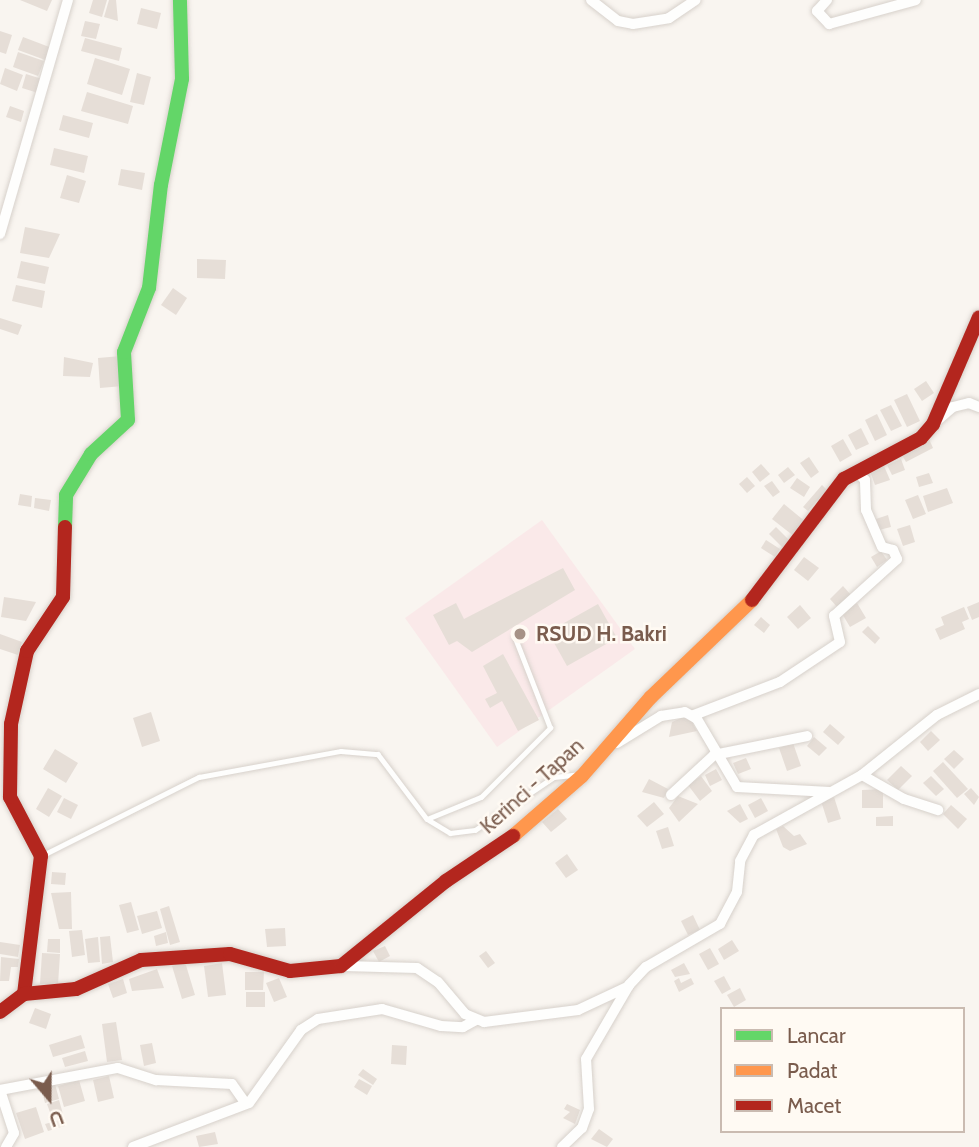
<!DOCTYPE html>
<html>
<head>
<meta charset="utf-8">
<style>
  body { margin:0 }
  #map { position:relative; width:979px; height:1147px; overflow:hidden; background:#f9f5f0; font-family:Cabin,sans-serif }
  div>[style] { position:absolute }
  .medical>* { inset:0; background:#fae9e9 }
  .building>* { inset:0; background:#e6ded7 }
  .roads { filter:drop-shadow(0 0 2px #d7d1cb) drop-shadow(0 0 2px #d7d1cb) }
  .lane>* { height:4.5px; margin:-2.25px; padding:0 2.25px; transform-origin:2.25px; border-radius:2.25px; background:#fefefd }
  .street>* { height:10px; margin:-5px; padding:0 5px; transform-origin:5px; border-radius:5px; background:#fefefd }
  .fast>* { height:14px; margin:-7px; padding:0 7px; transform-origin:7px; border-radius:7px; background:#63d668 }
  .slow>* { height:14px; margin:-7px; padding:0 7px; transform-origin:7px; border-radius:7px; background:#ff974d }
  .jam>* { height:14px; margin:-7px; padding:0 7px; transform-origin:7px; border-radius:7px; background:#b3261e }
  .dots>* { width:19px; height:19px; translate:-50% -50%; box-sizing:border-box; border:4px solid #fffaf3; border-radius:50% }
  span { translate:-50% -50%; white-space:nowrap; text-align:center; line-height:1.15; -webkit-text-stroke:5px #fffaf3; paint-order:stroke }
  .poi-label { font-size:21px; color:#7a5c4d; font-weight:700 }
  .left { translate:0 -50%; text-align:left }
  .street-label { font-size:21px; color:#7a5c4d }
  .legend { position:absolute; left:720px; top:1007px; width:245px; height:126px; box-sizing:border-box; background:#fffaf3; border:2px solid #cabbb1; margin:0; padding:9px 12px; list-style:none; font-size:21px; color:#7a5c4d }
  .legend li { display:flex; align-items:center; gap:14px; height:35px }
  .legend b { width:35px; border:2px solid #cabbb1 }
  .north { position:absolute; left:14px; top:1063px; width:70px; height:70px; -webkit-text-stroke:5px #fffaf3; paint-order:stroke; rotate:160deg; font-size:19px; font-weight:700; line-height:28px; text-align:center; color:#7a5c4d }
  .north::after { content:''; display:block; margin:auto; width:24px; height:32px; background:#7a5c4d; clip-path:polygon(50% 0,100% 100%,50% 72%,0 100%) }
</style>
</head>
<body>
<div id="map">
  <div class="medical">
    <i style="clip-path:polygon(542px 520px,635px 649px,497px 747px,405px 618px)"></i>
  </div>
  <div class="building">
    <i style="clip-path:polygon(20px 0,52px 0,47px 11px)"></i>
    <i style="clip-path:polygon(93px 0,107px 0,102px 17px,89px 13px)"></i>
    <i style="clip-path:polygon(109px 0,116px 0,118px 21px,104px 17px)"></i>
    <i style="clip-path:polygon(141px 8px,161px 13px,157px 29px,137px 24px)"></i>
    <i style="clip-path:polygon(85px 21px,100px 24px,96px 39px,81px 36px)"></i>
    <i style="clip-path:polygon(0 31px,12px 35px,6px 54px,0 52px)"></i>
    <i style="clip-path:polygon(23px 37px,52px 48px,48px 61px,18px 50px)"></i>
    <i style="clip-path:polygon(85px 38px,122px 48px,119px 61px,81px 51px)"></i>
    <i style="clip-path:polygon(18px 52px,44px 61px,38px 76px,13px 67px)"></i>
    <i style="clip-path:polygon(95px 58px,130px 69px,122px 95px,87px 84px)"></i>
    <i style="clip-path:polygon(5px 68px,23px 75px,17px 91px,0 84px)"></i>
    <i style="clip-path:polygon(137px 73px,151px 77px,144px 105px,130px 102px)"></i>
    <i style="clip-path:polygon(26px 74px,42px 79px,38px 93px,22px 88px)"></i>
    <i style="clip-path:polygon(87px 92px,133px 106px,128px 124px,81px 111px)"></i>
    <i style="clip-path:polygon(10px 106px,24px 111px,21px 122px,6px 117px)"></i>
    <i style="clip-path:polygon(63px 115px,93px 123px,89px 138px,59px 130px)"></i>
    <i style="clip-path:polygon(54px 148px,88px 156px,84px 173px,50px 165px)"></i>
    <i style="clip-path:polygon(121px 169px,145px 173px,142px 190px,118px 185px)"></i>
    <i style="clip-path:polygon(67px 175px,86px 181px,79px 203px,60px 198px)"></i>
    <i style="clip-path:polygon(25px 227px,60px 234px,49px 258px,20px 253px)"></i>
    <i style="clip-path:polygon(197px 259px,226px 260px,225px 279px,197px 278px)"></i>
    <i style="clip-path:polygon(21px 261px,49px 267px,45px 284px,17px 278px)"></i>
    <i style="clip-path:polygon(16px 285px,45px 291px,42px 308px,12px 301px)"></i>
    <i style="clip-path:polygon(173px 288px,187px 298px,176px 315px,161px 305px)"></i>
    <i style="clip-path:polygon(0 318px,22px 325px,18px 335px,0 329px)"></i>
    <i style="clip-path:polygon(121px 356px,123px 386px,100px 388px,98px 358px)"></i>
    <i style="clip-path:polygon(64px 357px,93px 363px,90px 377px,63px 376px)"></i>
    <i style="clip-path:polygon(926px 381px,934px 393px,922px 401px,914px 389px)"></i>
    <i style="clip-path:polygon(907px 394px,920px 421px,907px 427px,894px 400px)"></i>
    <i style="clip-path:polygon(891px 405px,902px 426px,891px 431px,880px 410px)"></i>
    <i style="clip-path:polygon(877px 414px,887px 435px,875px 441px,865px 420px)"></i>
    <i style="clip-path:polygon(861px 428px,869px 444px,856px 450px,848px 435px)"></i>
    <i style="clip-path:polygon(843px 439px,852px 455px,840px 462px,831px 446px)"></i>
    <i style="clip-path:polygon(929px 439px,933px 448px,906px 462px,901px 453px)"></i>
    <i style="clip-path:polygon(809px 457px,819px 472px,811px 478px,800px 463px)"></i>
    <i style="clip-path:polygon(901px 459px,905px 470px,892px 475px,887px 465px)"></i>
    <i style="clip-path:polygon(761px 464px,770px 474px,760px 482px,752px 472px)"></i>
    <i style="clip-path:polygon(884px 466px,890px 480px,875px 485px,870px 471px)"></i>
    <i style="clip-path:polygon(788px 467px,795px 475px,784px 483px,778px 475px)"></i>
    <i style="clip-path:polygon(929px 473px,933px 483px,919px 487px,916px 477px)"></i>
    <i style="clip-path:polygon(747px 477px,755px 486px,747px 493px,739px 484px)"></i>
    <i style="clip-path:polygon(797px 478px,810px 487px,804px 497px,790px 488px)"></i>
    <i style="clip-path:polygon(772px 481px,780px 492px,773px 497px,764px 486px)"></i>
    <i style="clip-path:polygon(822px 485px,827px 490px,808px 511px,803px 507px)"></i>
    <i style="clip-path:polygon(947px 488px,953px 503px,928px 512px,923px 496px)"></i>
    <i style="clip-path:polygon(20px 494px,32px 496px,31px 507px,18px 505px)"></i>
    <i style="clip-path:polygon(918px 495px,926px 514px,913px 519px,905px 500px)"></i>
    <i style="clip-path:polygon(35px 498px,51px 500px,49px 511px,34px 508px)"></i>
    <i style="clip-path:polygon(784px 504px,807px 523px,795px 537px,772px 519px)"></i>
    <i style="clip-path:polygon(888px 515px,891px 527px,879px 530px,876px 519px)"></i>
    <i style="clip-path:polygon(910px 525px,915px 542px,903px 546px,897px 529px)"></i>
    <i style="clip-path:polygon(776px 527px,792px 543px,785px 550px,769px 534px)"></i>
    <i style="clip-path:polygon(766px 540px,780px 549px,775px 557px,761px 548px)"></i>
    <i style="clip-path:polygon(881px 551px,887px 560px,877px 567px,871px 557px)"></i>
    <i style="clip-path:polygon(804px 557px,819px 568px,808px 581px,794px 570px)"></i>
    <i style="clip-path:polygon(563px 568px,575px 590px,472px 652px,457px 641px,449px 645px,433px 615px,456px 603px,464px 619px)"></i>
    <i style="clip-path:polygon(843px 586px,851px 595px,838px 608px,830px 599px)"></i>
    <i style="clip-path:polygon(4px 597px,36px 602px,26px 621px,1px 617px)"></i>
    <i style="clip-path:polygon(979px 602px,979px 617px,972px 620px,967px 607px)"></i>
    <i style="clip-path:polygon(857px 603px,866px 618px,850px 627px,841px 612px)"></i>
    <i style="clip-path:polygon(598px 604px,617px 638px,567px 666px,548px 632px)"></i>
    <i style="clip-path:polygon(800px 605px,811px 618px,798px 629px,787px 617px)"></i>
    <i style="clip-path:polygon(964px 607px,969px 619px,962px 622px,965px 629px,940px 640px,935px 629px,944px 625px,941px 617px)"></i>
    <i style="clip-path:polygon(761px 617px,770px 625px,764px 633px,754px 625px)"></i>
    <i style="clip-path:polygon(868px 626px,880px 638px,875px 644px,862px 632px)"></i>
    <i style="clip-path:polygon(0 634px,22px 642px,18px 655px,0 649px)"></i>
    <i style="clip-path:polygon(503px 654px,539px 720px,518px 731px,502px 701px,490px 708px,485px 699px,497px 693px,483px 666px)"></i>
    <i style="clip-path:polygon(151px 712px,160px 741px,142px 747px,133px 718px)"></i>
    <i style="clip-path:polygon(688px 715px,697px 731px,669px 737px,672px 722px)"></i>
    <i style="clip-path:polygon(830px 724px,845px 737px,838px 745px,823px 732px)"></i>
    <i style="clip-path:polygon(931px 731px,940px 740px,928px 751px,920px 742px)"></i>
    <i style="clip-path:polygon(814px 737px,827px 748px,819px 756px,807px 746px)"></i>
    <i style="clip-path:polygon(793px 743px,801px 766px,787px 771px,779px 748px)"></i>
    <i style="clip-path:polygon(55px 749px,78px 763px,66px 783px,43px 769px)"></i>
    <i style="clip-path:polygon(954px 750px,964px 759px,954px 769px,944px 759px)"></i>
    <i style="clip-path:polygon(746px 758px,751px 769px,738px 774px,733px 763px)"></i>
    <i style="clip-path:polygon(943px 762px,968px 789px,957px 798px,933px 771px)"></i>
    <i style="clip-path:polygon(901px 766px,912px 776px,898px 790px,887px 780px)"></i>
    <i style="clip-path:polygon(716px 769px,722px 780px,710px 786px,705px 775px)"></i>
    <i style="clip-path:polygon(701px 776px,712px 791px,700px 801px,688px 785px)"></i>
    <i style="clip-path:polygon(931px 776px,944px 789px,936px 796px,923px 783px)"></i>
    <i style="clip-path:polygon(649px 779px,668px 789px,664px 798px,642px 792px)"></i>
    <i style="clip-path:polygon(48px 788px,62px 796px,49px 817px,36px 809px)"></i>
    <i style="clip-path:polygon(971px 788px,979px 797px,974px 805px,964px 794px)"></i>
    <i style="clip-path:polygon(883px 789px,883px 808px,862px 808px,862px 790px)"></i>
    <i style="clip-path:polygon(678px 796px,698px 804px,679px 822px,669px 808px)"></i>
    <i style="clip-path:polygon(834px 797px,841px 819px,828px 823px,821px 801px)"></i>
    <i style="clip-path:polygon(64px 798px,78px 805px,71px 819px,57px 812px)"></i>
    <i style="clip-path:polygon(761px 798px,768px 811px,755px 818px,748px 805px)"></i>
    <i style="clip-path:polygon(654px 802px,664px 814px,647px 827px,637px 816px)"></i>
    <i style="clip-path:polygon(740px 804px,748px 819px,740px 823px,727px 811px)"></i>
    <i style="clip-path:polygon(951px 805px,967px 819px,958px 829px,943px 814px)"></i>
    <i style="clip-path:polygon(558px 809px,567px 819px,551px 832px,542px 822px)"></i>
    <i style="clip-path:polygon(893px 816px,893px 826px,876px 826px,876px 817px)"></i>
    <i style="clip-path:polygon(783px 826px,794px 836px,800px 834px,807px 844px,790px 851px,783px 847px,776px 829px)"></i>
    <i style="clip-path:polygon(668px 827px,674px 846px,662px 849px,656px 831px)"></i>
    <i style="clip-path:polygon(567px 854px,578px 870px,566px 878px,555px 863px)"></i>
    <i style="clip-path:polygon(52px 872px,66px 873px,65px 885px,51px 884px)"></i>
    <i style="clip-path:polygon(71px 892px,72px 929px,59px 929px,51px 893px)"></i>
    <i style="clip-path:polygon(131px 902px,139px 930px,127px 933px,119px 905px)"></i>
    <i style="clip-path:polygon(169px 906px,180px 942px,170px 945px,160px 909px)"></i>
    <i style="clip-path:polygon(157px 911px,162px 928px,142px 934px,137px 916px)"></i>
    <i style="clip-path:polygon(693px 915px,700px 930px,688px 935px,681px 921px)"></i>
    <i style="clip-path:polygon(285px 928px,286px 946px,267px 947px,265px 929px)"></i>
    <i style="clip-path:polygon(82px 930px,85px 955px,72px 957px,69px 931px)"></i>
    <i style="clip-path:polygon(166px 932px,168px 943px,156px 946px,154px 936px)"></i>
    <i style="clip-path:polygon(110px 936px,113px 962px,102px 964px,100px 937px)"></i>
    <i style="clip-path:polygon(98px 937px,100px 962px,88px 963px,85px 939px)"></i>
    <i style="clip-path:polygon(48px 939px,60px 939px,60px 953px,47px 952px)"></i>
    <i style="clip-path:polygon(732px 940px,739px 951px,724px 960px,718px 949px)"></i>
    <i style="clip-path:polygon(0 942px,20px 945px,18px 957px,0 954px)"></i>
    <i style="clip-path:polygon(385px 946px,390px 956px,379px 962px,373px 951px)"></i>
    <i style="clip-path:polygon(710px 948px,719px 964px,708px 970px,699px 954px)"></i>
    <i style="clip-path:polygon(486px 951px,495px 963px,488px 968px,479px 956px)"></i>
    <i style="clip-path:polygon(42px 953px,60px 954px,58px 985px,40px 984px)"></i>
    <i style="clip-path:polygon(1px 957px,19px 959px,18px 967px,11px 967px,9px 981px,0 981px)"></i>
    <i style="clip-path:polygon(185px 962px,195px 995px,182px 999px,172px 966px)"></i>
    <i style="clip-path:polygon(222px 963px,226px 995px,208px 997px,204px 966px)"></i>
    <i style="clip-path:polygon(684px 963px,690px 974px,675px 977px,671px 970px)"></i>
    <i style="clip-path:polygon(157px 969px,164px 988px,132px 991px,129px 979px)"></i>
    <i style="clip-path:polygon(245px 972px,264px 972px,263px 990px,245px 990px)"></i>
    <i style="clip-path:polygon(724px 976px,731px 989px,722px 994px,714px 981px)"></i>
    <i style="clip-path:polygon(279px 978px,287px 997px,274px 1002px,266px 983px)"></i>
    <i style="clip-path:polygon(679px 978px,681px 983px,691px 978px,694px 984px,679px 992px,674px 981px)"></i>
    <i style="clip-path:polygon(123px 979px,127px 993px,113px 998px,108px 984px)"></i>
    <i style="clip-path:polygon(740px 988px,746px 1000px,734px 1007px,727px 995px)"></i>
    <i style="clip-path:polygon(246px 992px,265px 992px,265px 1007px,246px 1007px)"></i>
    <i style="clip-path:polygon(35px 1008px,51px 1014px,46px 1029px,29px 1023px)"></i>
    <i style="clip-path:polygon(116px 1022px,122px 1060px,107px 1062px,102px 1024px)"></i>
    <i style="clip-path:polygon(81px 1035px,85px 1048px,53px 1057px,49px 1045px)"></i>
    <i style="clip-path:polygon(152px 1043px,156px 1063px,144px 1066px,140px 1045px)"></i>
    <i style="clip-path:polygon(392px 1045px,407px 1046px,406px 1065px,391px 1064px)"></i>
    <i style="clip-path:polygon(85px 1051px,88px 1061px,65px 1067px,62px 1058px)"></i>
    <i style="clip-path:polygon(363px 1069px,377px 1079px,373px 1085px,358px 1075px)"></i>
    <i style="clip-path:polygon(109px 1076px,114px 1098px,98px 1102px,93px 1080px)"></i>
    <i style="clip-path:polygon(359px 1079px,372px 1086px,367px 1095px,354px 1087px)"></i>
    <i style="clip-path:polygon(79px 1080px,85px 1101px,64px 1107px,58px 1086px)"></i>
    <i style="clip-path:polygon(55px 1084px,59px 1099px,45px 1103px,41px 1088px)"></i>
    <i style="clip-path:polygon(59px 1100px,63px 1114px,52px 1118px,47px 1104px)"></i>
    <i style="clip-path:polygon(567px 1104px,580px 1110px,575px 1124px,563px 1118px,570px 1112px,564px 1109px)"></i>
    <i style="clip-path:polygon(36px 1107px,44px 1132px,25px 1139px,16px 1113px)"></i>
    <i style="clip-path:polygon(63px 1119px,65px 1126px,48px 1131px,45px 1124px)"></i>
    <i style="clip-path:polygon(599px 1129px,613px 1139px,607px 1147px,591px 1139px)"></i>
    <i style="clip-path:polygon(215px 1132px,218px 1144px,199px 1147px,196px 1136px)"></i>
  </div>
  <div class="roads">
    <div class="lane">
      <i style="left:427px;top:819px;width:58px;rotate:-22.2deg"></i>
      <i style="left:481px;top:797px;width:98px;rotate:-45deg"></i>
      <i style="left:550px;top:728px;width:97px;rotate:-111.3deg"></i>
      <i style="left:43px;top:855px;width:174px;rotate:-26.6deg"></i>
      <i style="left:199px;top:777px;width:144px;rotate:-10.4deg"></i>
      <i style="left:341px;top:751px;width:37px;rotate:5deg"></i>
      <i style="left:378px;top:754px;width:81px;rotate:53deg"></i>
      <i style="left:427px;top:819px;width:27px;rotate:31deg"></i>
      <i style="left:450px;top:833px;width:25px;rotate:-7deg"></i>
      <i style="left:475px;top:830px;width:95px;rotate:-33.9deg"></i>
      <i style="left:554px;top:777px;width:20px;rotate:-6deg"></i>
    </div>
    <div class="street">
      <i style="left:591px;top:0;width:34px;rotate:38deg"></i>
      <i style="left:618px;top:21px;width:15px;rotate:11deg"></i>
      <i style="left:633px;top:24px;width:36px;rotate:-9deg"></i>
      <i style="left:669px;top:18px;width:32px;rotate:-34deg"></i>
      <i style="left:827px;top:0;width:15px;rotate:132deg"></i>
      <i style="left:817px;top:11px;width:18px;rotate:47deg"></i>
      <i style="left:829px;top:24px;width:90px;rotate:-15.4deg"></i>
      <i style="left:0;top:234px;width:244px;rotate:-73.8deg"></i>
      <i style="left:939px;top:419px;width:18px;rotate:-41deg"></i>
      <i style="left:953px;top:407px;width:16px;rotate:-14deg"></i>
      <i style="left:969px;top:403px;width:11px;rotate:22deg"></i>
      <i style="left:694px;top:715px;width:92px;rotate:-21deg"></i>
      <i style="left:780px;top:682px;width:72px;rotate:-33.7deg"></i>
      <i style="left:840px;top:642px;width:27px;rotate:-103deg"></i>
      <i style="left:834px;top:616px;width:85px;rotate:-42.1deg"></i>
      <i style="left:897px;top:559px;width:10px;rotate:-114deg"></i>
      <i style="left:893px;top:550px;width:11px;rotate:-165deg"></i>
      <i style="left:882px;top:547px;width:40px;rotate:-113.4deg"></i>
      <i style="left:866px;top:510px;width:30px;rotate:-92deg"></i>
      <i style="left:865px;top:480px;width:13px;rotate:-135deg"></i>
      <i style="left:617px;top:743px;width:52px;rotate:-31.5deg"></i>
      <i style="left:661px;top:716px;width:24px;rotate:-9deg"></i>
      <i style="left:685px;top:712px;width:14px;rotate:30deg"></i>
      <i style="left:697px;top:719px;width:79px;rotate:59.5deg"></i>
      <i style="left:737px;top:787px;width:93px;rotate:3.1deg"></i>
      <i style="left:862px;top:775px;width:48px;rotate:29.7deg"></i>
      <i style="left:904px;top:799px;width:36px;rotate:18deg"></i>
      <i style="left:671px;top:795px;width:59px;rotate:-42.9deg"></i>
      <i style="left:714px;top:755px;width:95px;rotate:-11.5deg"></i>
      <i style="left:344px;top:966px;width:73px;rotate:1.6deg"></i>
      <i style="left:417px;top:968px;width:25px;rotate:34deg"></i>
      <i style="left:438px;top:982px;width:42px;rotate:49.8deg"></i>
      <i style="left:465px;top:1014px;width:21px;rotate:23deg"></i>
      <i style="left:484px;top:1022px;width:95px;rotate:-7.3deg"></i>
      <i style="left:578px;top:1010px;width:56px;rotate:-25.2deg"></i>
      <i style="left:6px;top:1147px;width:16px;rotate:-60deg"></i>
      <i style="left:14px;top:1133px;width:45px;rotate:-108deg"></i>
      <i style="left:0;top:1090px;width:120px;rotate:-10.6deg"></i>
      <i style="left:118px;top:1068px;width:40px;rotate:18deg"></i>
      <i style="left:156px;top:1080px;width:76px;rotate:3deg"></i>
      <i style="left:232px;top:1084px;width:24px;rotate:55deg"></i>
      <i style="left:133px;top:1147px;width:124px;rotate:-20.8deg"></i>
      <i style="left:249px;top:1103px;width:90px;rotate:-54.5deg"></i>
      <i style="left:301px;top:1030px;width:20px;rotate:-33deg"></i>
      <i style="left:318px;top:1019px;width:65px;rotate:-8.9deg"></i>
      <i style="left:382px;top:1009px;width:61px;rotate:16.1deg"></i>
      <i style="left:441px;top:1026px;width:22px;rotate:3deg"></i>
      <i style="left:463px;top:1027px;width:15px;rotate:-28deg"></i>
      <i style="left:562px;top:1147px;width:28px;rotate:-44deg"></i>
      <i style="left:582px;top:1128px;width:20px;rotate:-70deg"></i>
      <i style="left:589px;top:1109px;width:50px;rotate:-93.4deg"></i>
      <i style="left:586px;top:1059px;width:86px;rotate:-59.8deg"></i>
      <i style="left:629px;top:985px;width:25px;rotate:-47deg"></i>
      <i style="left:646px;top:967px;width:86px;rotate:-30.2deg"></i>
      <i style="left:720px;top:924px;width:36px;rotate:-62deg"></i>
      <i style="left:737px;top:892px;width:31px;rotate:-84deg"></i>
      <i style="left:740px;top:861px;width:30px;rotate:-62deg"></i>
      <i style="left:754px;top:835px;width:124px;rotate:-29.1deg"></i>
      <i style="left:862px;top:775px;width:96px;rotate:-38.7deg"></i>
      <i style="left:937px;top:715px;width:47px;rotate:-26.6deg"></i>
    </div>
    <div class="fast">
      <i style="left:65px;top:527px;width:32px;rotate:-88deg"></i>
      <i style="left:66px;top:495px;width:48px;rotate:-58.6deg"></i>
      <i style="left:91px;top:454px;width:50px;rotate:-42.6deg"></i>
      <i style="left:128px;top:420px;width:68px;rotate:-93.4deg"></i>
      <i style="left:124px;top:352px;width:69px;rotate:-68.7deg"></i>
      <i style="left:149px;top:288px;width:104px;rotate:-83.4deg"></i>
      <i style="left:161px;top:185px;width:108px;rotate:-78.8deg"></i>
      <i style="left:182px;top:79px;width:79px;rotate:-91.5deg"></i>
    </div>
    <div class="slow">
      <i style="left:513px;top:836px;width:91px;rotate:-41deg"></i>
      <i style="left:582px;top:776px;width:105px;rotate:-48.9deg"></i>
      <i style="left:651px;top:697px;width:140px;rotate:-43.8deg"></i>
    </div>
    <div class="jam">
      <i style="left:752px;top:600px;width:152px;rotate:-52.8deg"></i>
      <i style="left:844px;top:479px;width:87px;rotate:-28deg"></i>
      <i style="left:921px;top:438px;width:18px;rotate:-49deg"></i>
      <i style="left:933px;top:424px;width:116px;rotate:-66.7deg"></i>
      <i style="left:24px;top:994px;width:139px;rotate:-83deg"></i>
      <i style="left:41px;top:856px;width:67px;rotate:-117.7deg"></i>
      <i style="left:10px;top:797px;width:73px;rotate:-89.2deg"></i>
      <i style="left:11px;top:724px;width:75px;rotate:-77.6deg"></i>
      <i style="left:27px;top:651px;width:65px;rotate:-56.3deg"></i>
      <i style="left:63px;top:597px;width:70px;rotate:-88.4deg"></i>
      <i style="left:0;top:1012px;width:30px;rotate:-37deg"></i>
      <i style="left:24px;top:994px;width:52px;rotate:-5.5deg"></i>
      <i style="left:76px;top:989px;width:71px;rotate:-24deg"></i>
      <i style="left:141px;top:960px;width:89px;rotate:-3.9deg"></i>
      <i style="left:230px;top:954px;width:62px;rotate:15.8deg"></i>
      <i style="left:290px;top:971px;width:51px;rotate:-5.6deg"></i>
      <i style="left:341px;top:966px;width:135px;rotate:-39deg"></i>
      <i style="left:446px;top:881px;width:81px;rotate:-33.9deg"></i>
    </div>
  </div>
  <div class="dots">
    <i style="left:520px;top:634px;background:#a69286"></i>
  </div>
  <div class="poi-label">
    <span class="left" style="left:536px;top:634px">RSUD H. Bakri</span>
  </div>
  <div class="street-label">
    <span style="left:532px;top:786px;rotate:-42deg">Kerinci - Tapan</span>
  </div>
  <ul class="legend">
  <li><b style="height:9px;background:#63d668"></b>Lancar</li>
  <li><b style="height:9px;background:#ff974d"></b>Padat</li>
  <li><b style="height:9px;background:#b3261e"></b>Macet</li>
  </ul>
  <div class="north">U</div>
</div>
</body>
</html>
